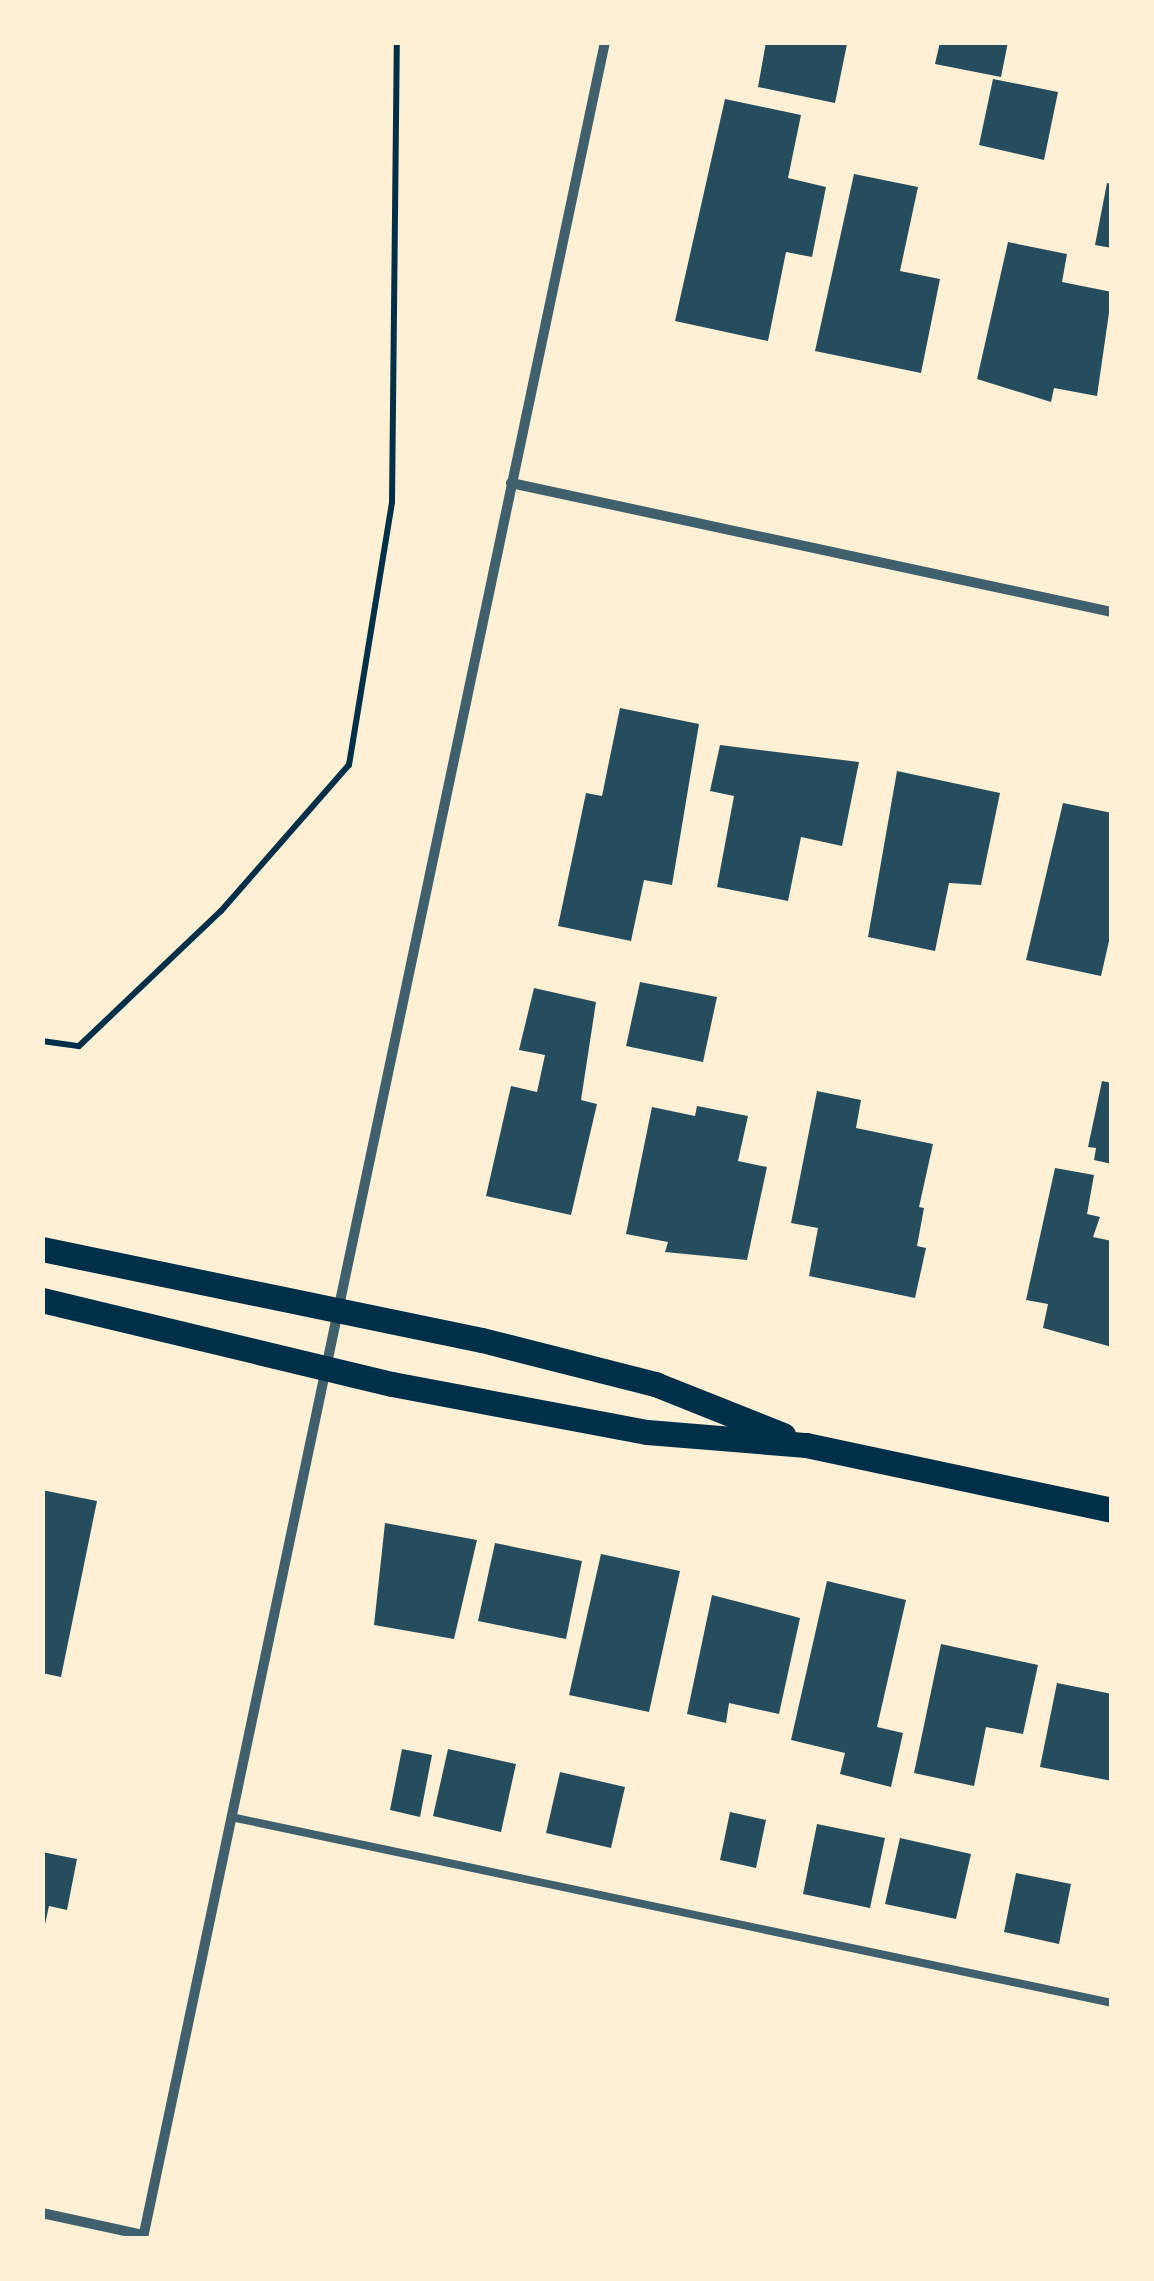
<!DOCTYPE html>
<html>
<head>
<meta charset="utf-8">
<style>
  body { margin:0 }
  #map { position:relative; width:1154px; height:2281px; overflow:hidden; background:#fdf0d5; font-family:"Sofia Sans Condensed",sans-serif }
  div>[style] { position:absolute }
  .building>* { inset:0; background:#264d5e }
  .path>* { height:6px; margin:-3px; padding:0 3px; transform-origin:3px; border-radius:3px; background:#003049 }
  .service>* { height:8px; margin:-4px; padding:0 4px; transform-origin:4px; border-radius:4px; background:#3f606c }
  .minor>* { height:10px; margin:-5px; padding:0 5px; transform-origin:5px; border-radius:5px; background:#3f606c }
  .primary>* { height:25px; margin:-12.5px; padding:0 12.5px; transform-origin:12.5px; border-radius:12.5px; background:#003049 }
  span { translate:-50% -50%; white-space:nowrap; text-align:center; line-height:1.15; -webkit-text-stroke:8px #fdf0d5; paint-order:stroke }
  .frame { position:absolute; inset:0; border:45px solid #fdf0d5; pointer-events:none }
</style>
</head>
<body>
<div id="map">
  <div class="building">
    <i style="clip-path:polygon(766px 42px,847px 44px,835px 103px,758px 87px)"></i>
    <i style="clip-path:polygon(940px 42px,1008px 42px,1001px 77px,935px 64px)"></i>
    <i style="clip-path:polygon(993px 79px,1058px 92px,1044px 160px,979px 145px)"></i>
    <i style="clip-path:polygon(725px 99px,801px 115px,788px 178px,826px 187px,812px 257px,786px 252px,768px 341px,675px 321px)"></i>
    <i style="clip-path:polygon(854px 174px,918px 187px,900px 271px,940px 279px,921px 373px,815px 351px)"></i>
    <i style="clip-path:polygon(1107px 183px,1112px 184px,1112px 248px,1095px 245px)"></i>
    <i style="clip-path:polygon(1008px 242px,1067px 254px,1062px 282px,1112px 292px,1097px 396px,1054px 388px,1051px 402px,977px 379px)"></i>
    <i style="clip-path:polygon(620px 708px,699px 724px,672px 885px,644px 880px,631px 941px,558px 926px,586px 793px,602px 796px)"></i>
    <i style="clip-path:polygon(720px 745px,859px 762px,842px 846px,801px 837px,788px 901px,717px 887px,734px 796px,710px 791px)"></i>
    <i style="clip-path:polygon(897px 771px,1000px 793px,981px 885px,949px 883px,935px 951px,868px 937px)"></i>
    <i style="clip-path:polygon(1063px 803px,1112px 813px,1112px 928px,1101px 976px,1026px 960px)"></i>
    <i style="clip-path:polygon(640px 982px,717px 997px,703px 1062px,626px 1046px)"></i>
    <i style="clip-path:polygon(534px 988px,596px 1002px,581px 1100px,597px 1104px,571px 1215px,486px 1196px,511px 1086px,537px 1092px,545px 1055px,519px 1050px)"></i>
    <i style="clip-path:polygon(1102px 1081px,1112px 1083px,1112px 1164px,1094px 1160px,1096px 1148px,1088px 1147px)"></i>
    <i style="clip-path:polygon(817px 1091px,861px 1100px,856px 1128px,933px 1144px,919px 1207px,924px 1208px,917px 1246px,926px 1248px,915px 1298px,809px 1276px,818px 1228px,791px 1223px)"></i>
    <i style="clip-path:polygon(697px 1106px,748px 1116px,738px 1161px,767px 1167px,747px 1260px,665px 1252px,668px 1242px,626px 1234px,652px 1107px,695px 1116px)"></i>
    <i style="clip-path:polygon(1055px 1168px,1094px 1175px,1087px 1214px,1100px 1217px,1093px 1237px,1112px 1241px,1112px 1347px,1043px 1328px,1048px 1304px,1026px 1300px)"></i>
    <i style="clip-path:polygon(42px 1490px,97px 1501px,61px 1677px,42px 1673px)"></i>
    <i style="clip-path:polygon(385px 1523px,477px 1540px,454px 1639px,374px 1625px)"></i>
    <i style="clip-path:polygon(495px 1543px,582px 1561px,566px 1639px,478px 1621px)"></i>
    <i style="clip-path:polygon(601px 1554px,680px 1571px,649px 1712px,569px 1695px)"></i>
    <i style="clip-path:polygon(827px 1581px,906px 1600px,877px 1727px,903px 1733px,891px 1787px,840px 1774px,845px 1753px,791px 1740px)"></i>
    <i style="clip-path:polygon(712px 1595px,800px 1618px,779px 1714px,729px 1703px,726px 1723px,687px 1714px)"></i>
    <i style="clip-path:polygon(941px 1644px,1038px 1665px,1023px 1734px,986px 1727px,974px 1786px,914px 1773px)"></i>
    <i style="clip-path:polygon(1057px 1683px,1112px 1694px,1112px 1781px,1040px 1767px)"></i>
    <i style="clip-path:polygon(402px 1749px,432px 1755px,420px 1817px,390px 1810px)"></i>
    <i style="clip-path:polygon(448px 1749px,516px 1764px,501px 1832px,433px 1816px)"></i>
    <i style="clip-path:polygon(560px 1772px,625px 1787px,611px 1848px,546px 1833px)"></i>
    <i style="clip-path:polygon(730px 1812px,766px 1820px,756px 1868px,720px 1860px)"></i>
    <i style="clip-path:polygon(817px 1824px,885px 1838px,870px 1908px,803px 1894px)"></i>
    <i style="clip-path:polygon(900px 1838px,971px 1854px,956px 1919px,885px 1904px)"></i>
    <i style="clip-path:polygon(42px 1852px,77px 1859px,67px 1910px,49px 1906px,44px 1929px)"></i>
    <i style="clip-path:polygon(1016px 1873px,1071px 1884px,1059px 1944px,1004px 1932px)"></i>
  </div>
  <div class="path">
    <i style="left:42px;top:1041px;width:37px;rotate:8deg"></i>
    <i style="left:79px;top:1046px;width:196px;rotate:-43.6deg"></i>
    <i style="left:221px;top:911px;width:194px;rotate:-48.8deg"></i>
    <i style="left:349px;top:765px;width:266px;rotate:-80.7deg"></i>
    <i style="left:392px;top:502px;width:460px;rotate:-89.4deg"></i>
  </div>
  <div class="service">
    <i style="left:231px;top:1817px;width:900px;rotate:11.92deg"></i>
  </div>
  <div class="minor">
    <i style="left:511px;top:483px;width:615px;rotate:12.11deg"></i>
    <i style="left:42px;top:2213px;width:103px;rotate:12.3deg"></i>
    <i style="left:143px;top:2238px;width:2244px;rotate:-78.12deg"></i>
  </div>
  <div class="primary">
    <i style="left:42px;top:1249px;width:449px;rotate:11.7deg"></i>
    <i style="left:482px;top:1340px;width:179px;rotate:14.3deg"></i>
    <i style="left:655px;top:1384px;width:138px;rotate:21.7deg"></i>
    <i style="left:42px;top:1300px;width:360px;rotate:13.5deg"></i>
    <i style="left:392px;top:1384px;width:259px;rotate:10.7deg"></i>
    <i style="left:647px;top:1432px;width:160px;rotate:4.7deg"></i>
    <i style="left:806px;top:1445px;width:313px;rotate:12deg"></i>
  </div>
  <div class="frame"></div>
</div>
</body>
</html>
